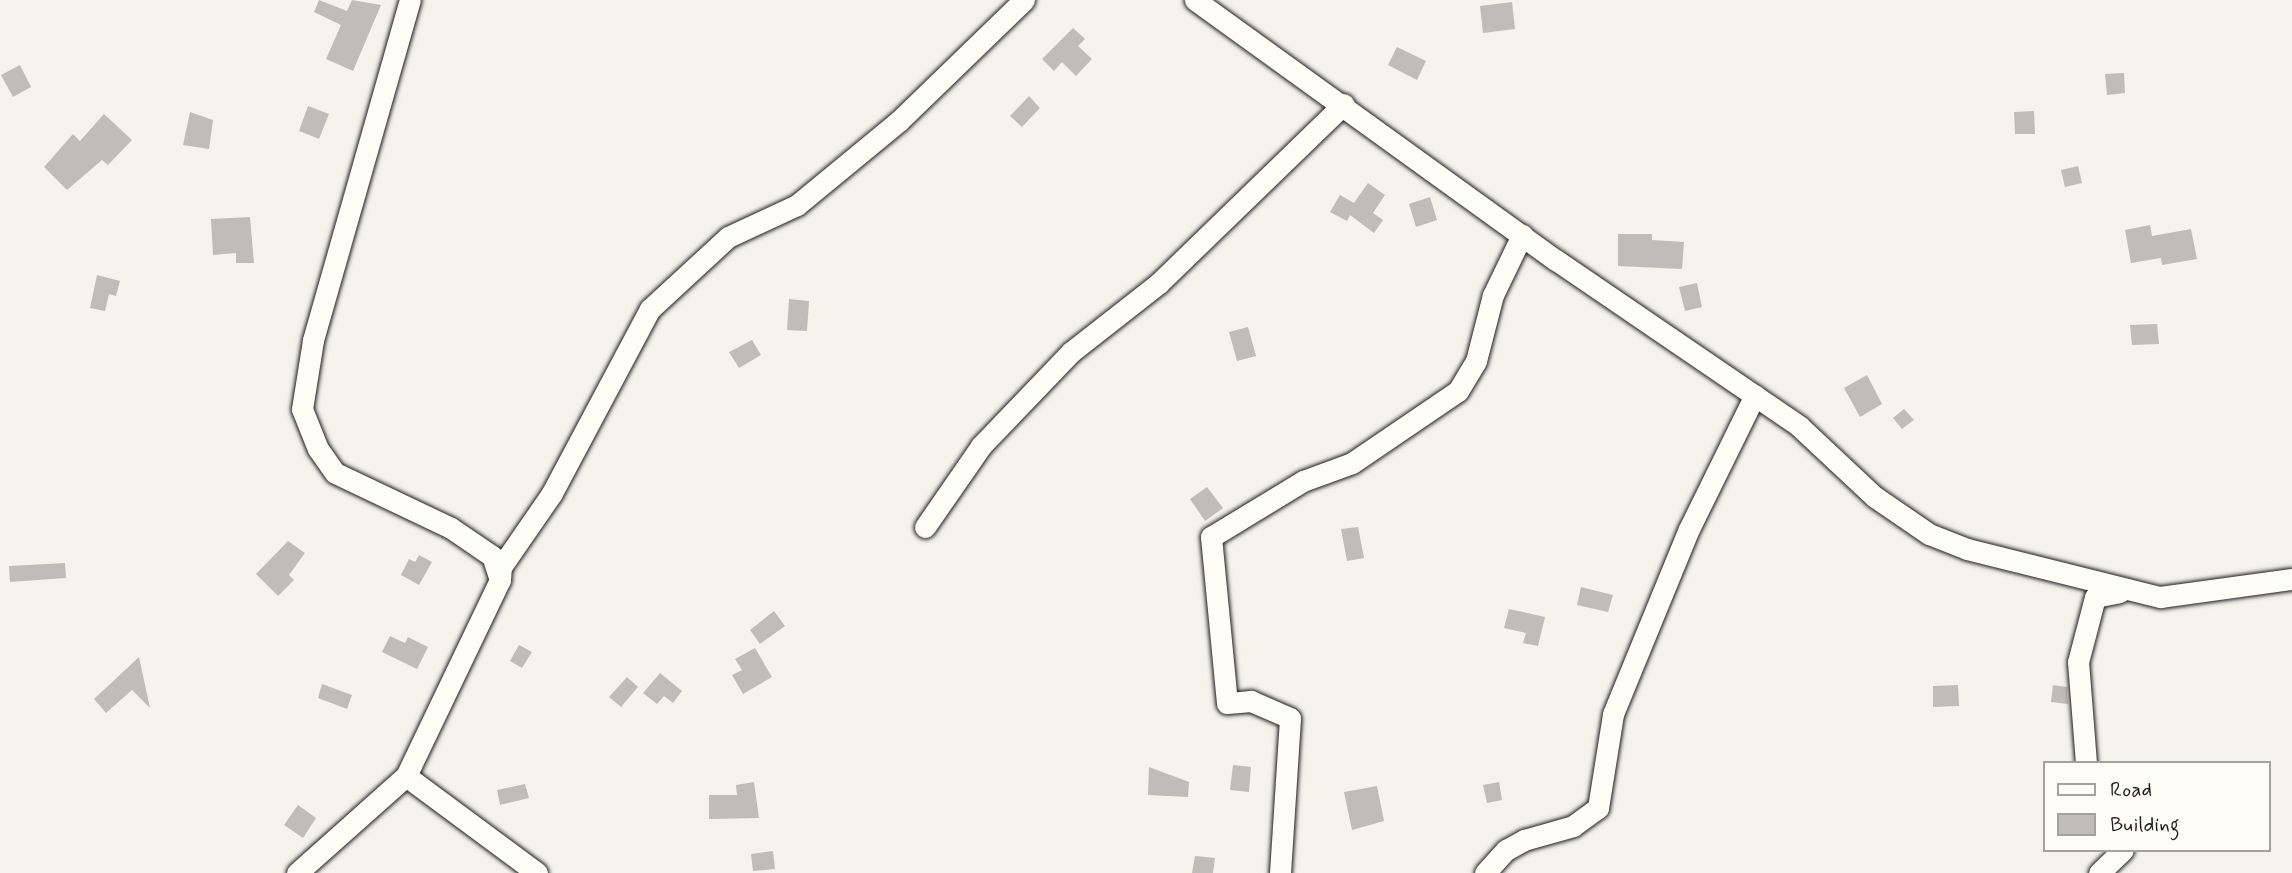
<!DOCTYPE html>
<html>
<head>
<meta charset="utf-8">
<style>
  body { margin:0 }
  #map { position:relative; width:2292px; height:873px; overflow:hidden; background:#f4f3ee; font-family:Mynerve,sans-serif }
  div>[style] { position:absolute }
  .building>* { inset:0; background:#bebdba }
  .roads { filter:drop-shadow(0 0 2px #1c1c1c) drop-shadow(0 0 2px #1c1c1c) }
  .street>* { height:21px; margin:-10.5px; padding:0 10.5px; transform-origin:10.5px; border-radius:10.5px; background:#fdfcf7 }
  span { translate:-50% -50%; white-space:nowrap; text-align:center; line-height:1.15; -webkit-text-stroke:7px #fdfcf7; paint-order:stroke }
  .legend { position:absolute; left:2043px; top:761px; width:228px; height:91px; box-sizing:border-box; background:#fdfcf7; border:2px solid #a3a29f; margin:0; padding:9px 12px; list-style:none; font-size:21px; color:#1c1c1c }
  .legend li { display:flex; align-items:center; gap:14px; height:35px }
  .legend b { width:35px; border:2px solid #a3a29f }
</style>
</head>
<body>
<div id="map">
  <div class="building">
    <i style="clip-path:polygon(319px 0,347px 11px,352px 0,381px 5px,353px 71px,326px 59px,341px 25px,314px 12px)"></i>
    <i style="clip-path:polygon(1512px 2px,1515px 29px,1483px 33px,1480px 6px)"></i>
    <i style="clip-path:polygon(1073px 28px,1085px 39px,1078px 46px,1092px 59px,1076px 76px,1062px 62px,1054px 71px,1042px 59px)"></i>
    <i style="clip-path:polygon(1397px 47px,1426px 61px,1417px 80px,1388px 65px)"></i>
    <i style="clip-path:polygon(20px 65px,31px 87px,13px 97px,1px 75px)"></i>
    <i style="clip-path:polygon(2124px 73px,2125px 93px,2107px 95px,2105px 74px)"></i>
    <i style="clip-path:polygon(1029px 96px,1040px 108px,1022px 127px,1010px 116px)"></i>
    <i style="clip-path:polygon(308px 106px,329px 114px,319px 139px,299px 131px)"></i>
    <i style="clip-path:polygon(2034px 111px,2035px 134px,2015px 134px,2014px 112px)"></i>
    <i style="clip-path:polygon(190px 112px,213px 120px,209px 149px,183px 145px)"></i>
    <i style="clip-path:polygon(104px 114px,132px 140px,108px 165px,102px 160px,67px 190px,44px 167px,73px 134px,80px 141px)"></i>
    <i style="clip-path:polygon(2078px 166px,2082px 183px,2065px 187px,2061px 170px)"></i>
    <i style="clip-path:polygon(1368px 183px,1385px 195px,1373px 213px,1383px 220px,1374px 233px,1350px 215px,1347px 221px,1330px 212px,1340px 195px,1354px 203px)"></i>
    <i style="clip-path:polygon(1430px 197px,1437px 220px,1416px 227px,1409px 204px)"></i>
    <i style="clip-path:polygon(250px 217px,254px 263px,236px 263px,236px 253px,213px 255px,211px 219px)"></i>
    <i style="clip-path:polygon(2150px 225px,2152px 236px,2191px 229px,2197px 259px,2162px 265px,2161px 258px,2131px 263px,2125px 230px)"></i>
    <i style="clip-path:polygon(1618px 234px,1652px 234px,1652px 240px,1684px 242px,1682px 269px,1618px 266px)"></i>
    <i style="clip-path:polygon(97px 275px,120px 281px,116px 296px,109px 294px,105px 311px,90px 308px)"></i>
    <i style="clip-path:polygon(1697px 283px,1702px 307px,1685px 311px,1679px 287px)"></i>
    <i style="clip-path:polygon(789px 299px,809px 301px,807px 331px,787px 330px)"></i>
    <i style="clip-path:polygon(2157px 324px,2159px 344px,2132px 345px,2130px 325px)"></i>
    <i style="clip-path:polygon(1248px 327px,1256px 356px,1237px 361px,1229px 332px)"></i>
    <i style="clip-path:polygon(752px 340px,761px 355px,739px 368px,729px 352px)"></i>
    <i style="clip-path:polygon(1867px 375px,1882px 404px,1860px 417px,1844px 388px)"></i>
    <i style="clip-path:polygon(1904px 409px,1914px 420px,1902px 429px,1893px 418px)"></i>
    <i style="clip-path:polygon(1207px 487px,1223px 508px,1205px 521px,1190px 499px)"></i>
    <i style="clip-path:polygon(1358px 527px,1364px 558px,1347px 561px,1341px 529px)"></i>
    <i style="clip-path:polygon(288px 541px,305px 553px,289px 575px,294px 580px,278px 596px,256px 574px)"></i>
    <i style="clip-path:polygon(419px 555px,432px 562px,419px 585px,401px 575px,409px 559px,415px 562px)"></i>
    <i style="clip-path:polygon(65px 563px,66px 578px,10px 582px,9px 566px)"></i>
    <i style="clip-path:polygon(1581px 587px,1613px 595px,1608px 612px,1577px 605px)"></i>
    <i style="clip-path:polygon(1509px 609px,1545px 617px,1538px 646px,1523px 643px,1526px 633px,1504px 628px)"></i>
    <i style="clip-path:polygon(774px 611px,785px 626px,760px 644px,750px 630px)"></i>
    <i style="clip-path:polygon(390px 636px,405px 643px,408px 637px,428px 647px,417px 669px,382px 652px)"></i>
    <i style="clip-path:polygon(519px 645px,532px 652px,522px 668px,510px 661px)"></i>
    <i style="clip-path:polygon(755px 648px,772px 677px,743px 694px,732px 675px,742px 670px,735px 659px)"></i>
    <i style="clip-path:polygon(139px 657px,150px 708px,132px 690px,106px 713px,94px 699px)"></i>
    <i style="clip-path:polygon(660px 673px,682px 691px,673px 703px,664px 696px,657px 704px,643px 693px)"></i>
    <i style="clip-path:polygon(627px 677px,638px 687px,621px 707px,609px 697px)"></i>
    <i style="clip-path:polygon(322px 684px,352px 695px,347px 709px,318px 698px)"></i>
    <i style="clip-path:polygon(1958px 685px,1959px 706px,1933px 707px,1933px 686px)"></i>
    <i style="clip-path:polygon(2053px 685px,2067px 687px,2068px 704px,2051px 702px)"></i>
    <i style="clip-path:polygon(1233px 765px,1251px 767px,1249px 792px,1230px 790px)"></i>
    <i style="clip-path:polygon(1149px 767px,1189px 782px,1188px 797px,1148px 795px)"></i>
    <i style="clip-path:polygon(754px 782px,759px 818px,709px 819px,709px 795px,737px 795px,736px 785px)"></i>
    <i style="clip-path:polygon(1499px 782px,1502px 800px,1487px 803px,1483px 785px)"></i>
    <i style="clip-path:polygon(525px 784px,529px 798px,500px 805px,497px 790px)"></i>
    <i style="clip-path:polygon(1377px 786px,1384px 821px,1352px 830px,1344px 792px)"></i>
    <i style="clip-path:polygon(298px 805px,316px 818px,303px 838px,284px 825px)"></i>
    <i style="clip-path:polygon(773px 851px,775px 869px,753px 871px,751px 854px)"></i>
    <i style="clip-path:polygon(1195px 856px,1215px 858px,1213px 873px,1192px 873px)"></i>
  </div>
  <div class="roads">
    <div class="street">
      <i style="left:1195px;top:0;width:445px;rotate:35.8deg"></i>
      <i style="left:1556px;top:260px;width:294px;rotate:34.3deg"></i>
      <i style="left:1799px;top:426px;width:104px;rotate:43.1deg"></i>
      <i style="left:1875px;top:497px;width:65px;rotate:34.4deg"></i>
      <i style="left:1929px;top:534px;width:41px;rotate:21.5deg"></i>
      <i style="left:1967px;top:549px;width:199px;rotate:14deg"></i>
      <i style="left:2160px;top:597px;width:133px;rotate:-7.8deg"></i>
      <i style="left:925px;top:527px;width:98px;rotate:-55.3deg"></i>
      <i style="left:981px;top:446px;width:130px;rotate:-46.2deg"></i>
      <i style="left:1071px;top:352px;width:112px;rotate:-38.1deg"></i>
      <i style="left:1159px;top:283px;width:257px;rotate:-44.1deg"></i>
      <i style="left:500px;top:580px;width:13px;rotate:-86deg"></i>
      <i style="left:501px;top:567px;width:90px;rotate:-55.4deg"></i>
      <i style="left:552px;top:493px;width:208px;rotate:-62deg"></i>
      <i style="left:650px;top:309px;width:106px;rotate:-42.7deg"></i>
      <i style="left:728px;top:237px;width:76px;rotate:-24.9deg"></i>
      <i style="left:797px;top:205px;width:132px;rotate:-39.5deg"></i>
      <i style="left:899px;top:121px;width:174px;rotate:-44.1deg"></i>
      <i style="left:2086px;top:763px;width:101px;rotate:-94.5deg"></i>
      <i style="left:2078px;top:662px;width:67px;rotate:-75.3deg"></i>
      <i style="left:2095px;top:597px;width:25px;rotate:-11deg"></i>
      <i style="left:406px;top:776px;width:163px;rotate:36.5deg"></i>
      <i style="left:297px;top:873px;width:146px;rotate:-41.7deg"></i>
      <i style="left:406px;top:776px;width:217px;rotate:-64.4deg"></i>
      <i style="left:500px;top:580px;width:25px;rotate:-108deg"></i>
      <i style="left:492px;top:556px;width:50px;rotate:-145.7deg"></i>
      <i style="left:451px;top:528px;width:128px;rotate:-154.6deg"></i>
      <i style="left:335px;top:473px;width:29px;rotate:-125deg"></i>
      <i style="left:318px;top:449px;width:43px;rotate:-111.8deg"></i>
      <i style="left:302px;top:409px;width:70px;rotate:-80.9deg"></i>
      <i style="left:313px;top:340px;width:354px;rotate:-74.1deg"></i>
      <i style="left:1280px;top:873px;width:155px;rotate:-86.3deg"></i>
      <i style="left:1290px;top:718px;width:43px;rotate:-156.4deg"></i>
      <i style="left:1251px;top:701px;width:24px;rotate:175deg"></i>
      <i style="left:1227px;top:703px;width:167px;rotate:-95.5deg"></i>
      <i style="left:1211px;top:537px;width:108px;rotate:-31.3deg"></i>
      <i style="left:1303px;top:481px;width:52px;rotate:-20.2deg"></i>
      <i style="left:1352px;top:463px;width:128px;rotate:-34.2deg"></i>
      <i style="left:1458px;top:391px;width:35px;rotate:-59deg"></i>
      <i style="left:1476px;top:361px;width:68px;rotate:-75.6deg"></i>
      <i style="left:1493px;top:295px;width:67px;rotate:-64.2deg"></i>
      <i style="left:1485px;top:873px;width:31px;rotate:-48deg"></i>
      <i style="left:1506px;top:850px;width:21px;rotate:-29deg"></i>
      <i style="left:1524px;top:840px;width:51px;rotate:-15.9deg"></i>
      <i style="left:1573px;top:826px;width:31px;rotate:-36deg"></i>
      <i style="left:1598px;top:808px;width:95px;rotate:-80.9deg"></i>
      <i style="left:1613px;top:714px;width:200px;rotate:-67.7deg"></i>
      <i style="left:1689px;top:529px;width:149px;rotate:-63.8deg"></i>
      <i style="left:2099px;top:873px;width:33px;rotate:-44deg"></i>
    </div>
  </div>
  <ul class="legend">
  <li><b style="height:9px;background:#fdfcf7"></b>Road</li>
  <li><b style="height:19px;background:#bebdba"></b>Building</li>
  </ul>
</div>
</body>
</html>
